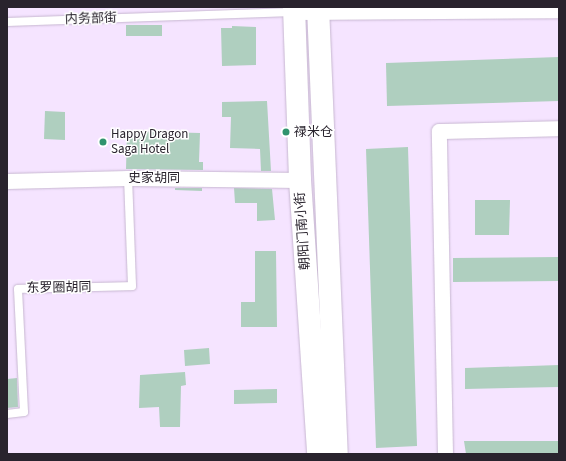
<!DOCTYPE html>
<html>
<head>
<meta charset="utf-8">
<style>
  body { margin:0 }
  #map { position:relative; width:566px; height:461px; overflow:hidden; background:#f5e4ff; font-family:"Source Sans 3","Noto Sans SC",sans-serif }
  div>[style] { position:absolute }
  .building>* { inset:0; background:#afcfbf }
  .roads { filter:drop-shadow(0 0 1px #c7b7d1) drop-shadow(0 0 1px #c7b7d1) }
  .lane>* { height:8px; margin:-4px; padding:0 4px; transform-origin:4px; border-radius:4px; background:#fff }
  .street>* { height:15px; margin:-7.5px; padding:0 7.5px; transform-origin:7.5px; border-radius:7.5px; background:#fff }
  .secondary>* { height:22px; margin:-11px; padding:0 11px; transform-origin:11px; border-radius:11px; background:#fff }
  .dots>* { width:11px; height:11px; translate:-50% -50%; box-sizing:border-box; border:2px solid #fff; border-radius:50% }
  span { translate:-50% -50%; white-space:nowrap; text-align:center; line-height:1.15; -webkit-text-stroke:3px #fff; paint-order:stroke }
  .street-label { font-size:13px; color:#29232d }
  .poi-label { font-size:13px; color:#29232d }
  .left { translate:0 -50%; text-align:left }
  .frame { position:absolute; inset:0; border:8px solid #29232d; pointer-events:none }
</style>
</head>
<body>
<div id="map">
  <div class="building">
    <i style="clip-path:polygon(126px 25px,162px 25px,162px 36px,126px 36px)"></i>
    <i style="clip-path:polygon(232px 26px,256px 27px,256px 65px,222px 66px,221px 28px,232px 28px)"></i>
    <i style="clip-path:polygon(559px 57px,559px 101px,387px 106px,386px 63px)"></i>
    <i style="clip-path:polygon(267px 101px,271px 171px,261px 171px,260px 149px,230px 148px,231px 117px,222px 117px,222px 102px)"></i>
    <i style="clip-path:polygon(45px 111px,65px 112px,65px 140px,44px 139px)"></i>
    <i style="clip-path:polygon(127px 131px,200px 133px,199px 162px,203px 162px,203px 170px,126px 169px)"></i>
    <i style="clip-path:polygon(408px 147px,417px 446px,376px 448px,366px 149px)"></i>
    <i style="clip-path:polygon(175px 188px,202px 188px,202px 191px,175px 190px)"></i>
    <i style="clip-path:polygon(234px 188px,272px 189px,275px 220px,257px 221px,257px 203px,235px 203px)"></i>
    <i style="clip-path:polygon(475px 200px,510px 200px,509px 235px,475px 235px)"></i>
    <i style="clip-path:polygon(255px 251px,276px 251px,277px 327px,241px 327px,241px 302px,255px 302px)"></i>
    <i style="clip-path:polygon(559px 257px,559px 281px,453px 282px,453px 258px)"></i>
    <i style="clip-path:polygon(209px 348px,210px 364px,185px 366px,184px 350px)"></i>
    <i style="clip-path:polygon(559px 365px,559px 387px,465px 389px,465px 368px)"></i>
    <i style="clip-path:polygon(185px 372px,186px 385px,181px 386px,180px 427px,160px 427px,159px 407px,139px 408px,140px 375px)"></i>
    <i style="clip-path:polygon(17px 378px,18px 407px,7px 408px,7px 379px)"></i>
    <i style="clip-path:polygon(277px 389px,277px 403px,234px 404px,234px 390px)"></i>
    <i style="clip-path:polygon(464px 441px,559px 441px,559px 454px,466px 454px)"></i>
  </div>
  <div class="roads">
    <div class="lane">
      <i style="left:7px;top:22px;width:286px;rotate:-2deg"></i>
      <i style="left:7px;top:414px;width:17px;rotate:-7deg"></i>
      <i style="left:24px;top:412px;width:123px;rotate:-92.8deg"></i>
      <i style="left:18px;top:289px;width:114px;rotate:-1.5deg"></i>
      <i style="left:132px;top:286px;width:108px;rotate:-92.1deg"></i>
    </div>
    <div class="street">
      <i style="left:294px;top:12px;width:265px;rotate:-0.4deg"></i>
      <i style="left:7px;top:181px;width:121px;rotate:-1.4deg"></i>
      <i style="left:128px;top:178px;width:172px;rotate:0.7deg"></i>
      <i style="left:445px;top:454px;width:323px;rotate:-91.1deg"></i>
      <i style="left:439px;top:131px;width:120px;rotate:-1.4deg"></i>
    </div>
    <div class="secondary">
      <i style="left:294px;top:7px;width:173px;rotate:88deg"></i>
      <i style="left:300px;top:180px;width:275px;rotate:86.2deg"></i>
      <i style="left:318px;top:7px;width:447px;rotate:87.6deg"></i>
    </div>
  </div>
  <div class="dots">
    <i style="left:286px;top:132px;background:#30936e"></i>
    <i style="left:103px;top:142px;background:#30936e"></i>
  </div>
  <div class="street-label">
    <span style="left:91px;top:19px;rotate:-2deg">内务部街</span>
    <span style="left:154px;top:178px">史家胡同</span>
    <span style="left:303px;top:231px;rotate:-94deg">朝阳门南小街</span>
    <span style="left:59px;top:288px;rotate:-1deg">东罗圈胡同</span>
  </div>
  <div class="poi-label">
    <span class="left" style="left:294px;top:132px">禄米仓</span>
    <span class="left" style="left:111px;top:142px">Happy Dragon<br>Saga Hotel</span>
  </div>
  <div class="frame"></div>
</div>
</body>
</html>
